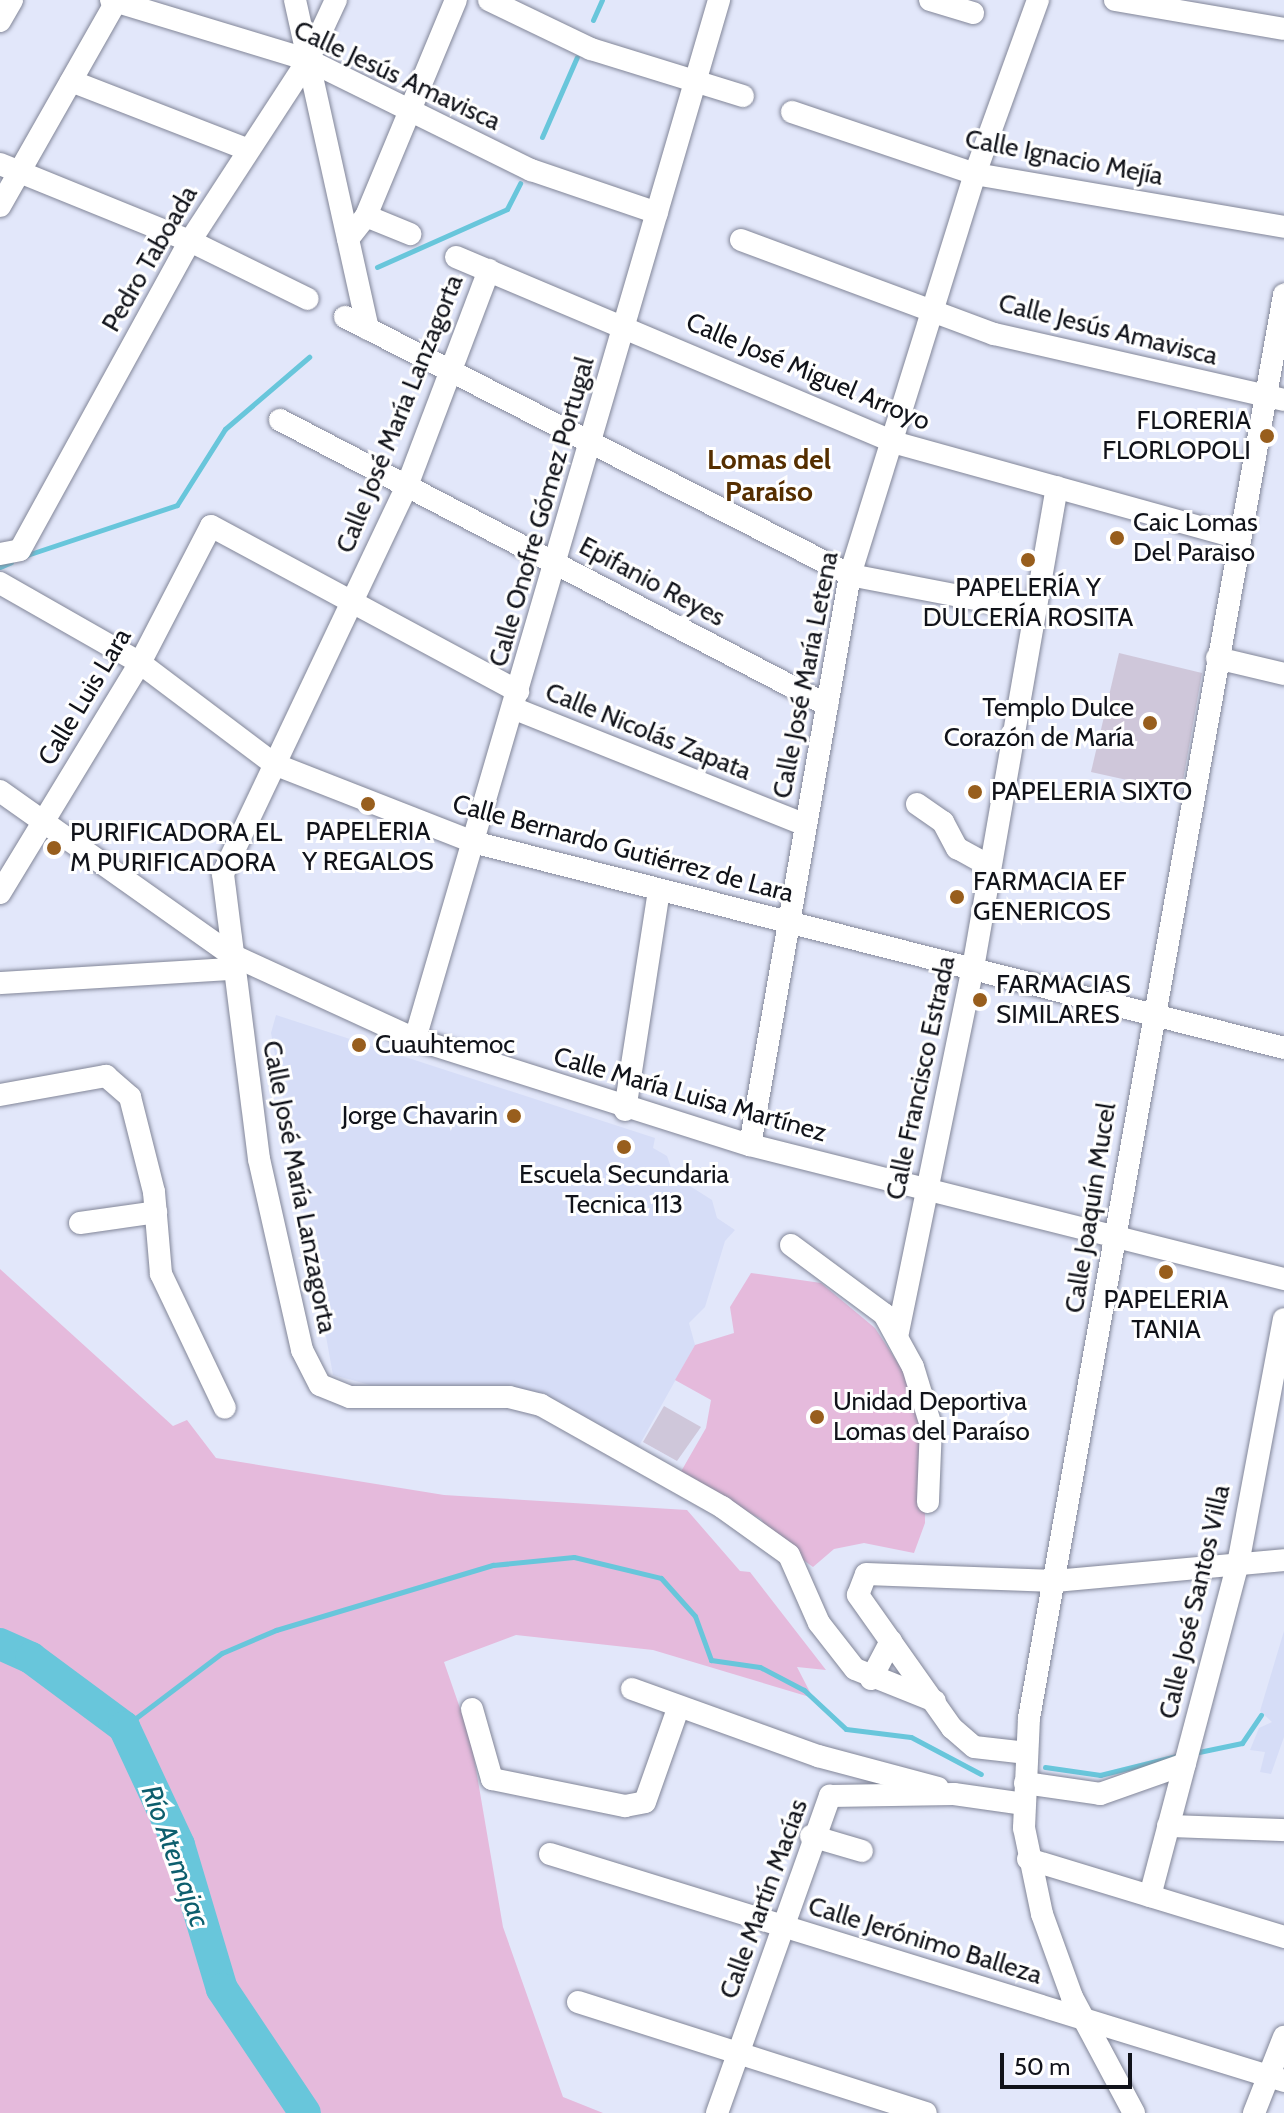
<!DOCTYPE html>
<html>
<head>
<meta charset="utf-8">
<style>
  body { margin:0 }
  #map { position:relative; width:1284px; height:2113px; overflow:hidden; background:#e2e7fa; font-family:Cabin,sans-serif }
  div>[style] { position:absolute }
  .built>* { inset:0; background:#d6ddf7 }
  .green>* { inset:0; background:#e5badc }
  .stream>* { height:5px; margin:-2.5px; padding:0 2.5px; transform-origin:2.5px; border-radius:2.5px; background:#68c6db }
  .river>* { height:32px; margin:-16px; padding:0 16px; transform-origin:16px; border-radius:16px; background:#68c6db }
  .building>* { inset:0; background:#cfc7da }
  .roads { filter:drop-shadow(0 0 2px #828698) drop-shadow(0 0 2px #828698) }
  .minor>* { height:22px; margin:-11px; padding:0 11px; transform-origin:11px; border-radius:11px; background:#fff }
  .dots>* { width:22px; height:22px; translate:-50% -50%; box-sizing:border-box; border:4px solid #fff; border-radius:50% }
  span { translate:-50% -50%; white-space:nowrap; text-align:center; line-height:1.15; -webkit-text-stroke:6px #fff; paint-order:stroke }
  .street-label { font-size:26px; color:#11131a }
  .poi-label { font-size:26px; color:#11131a }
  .right { translate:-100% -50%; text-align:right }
  .left { translate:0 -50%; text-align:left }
  .neighbourhood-label { font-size:28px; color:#552e00; font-weight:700 }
  .water-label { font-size:28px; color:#0d5e6d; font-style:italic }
  .scale { position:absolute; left:1000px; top:2053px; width:132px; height:36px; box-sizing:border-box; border:4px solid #11131a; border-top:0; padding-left:10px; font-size:24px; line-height:28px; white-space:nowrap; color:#11131a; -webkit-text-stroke:6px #fff; paint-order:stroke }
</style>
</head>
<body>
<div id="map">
  <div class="built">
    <i style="clip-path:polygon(276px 1015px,655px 1138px,653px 1148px,667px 1156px,674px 1176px,712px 1200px,717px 1218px,735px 1230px,725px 1241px,705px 1307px,689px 1323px,695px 1345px,635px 1453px,538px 1396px,370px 1385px,333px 1375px,271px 1033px)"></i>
    <i style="clip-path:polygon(1284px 1631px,1284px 1737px,1271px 1774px,1260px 1772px,1265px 1752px,1250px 1750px,1259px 1728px,1272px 1722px,1260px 1711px)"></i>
  </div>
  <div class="green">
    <i style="clip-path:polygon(0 1269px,173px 1426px,187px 1420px,216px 1458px,444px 1495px,687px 1510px,740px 1571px,750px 1572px,826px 1670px,797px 1667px,813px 1698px,653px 1650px,516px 1635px,444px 1662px,471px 1740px,503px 1927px,563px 2097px,603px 2113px,0 2113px)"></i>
    <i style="clip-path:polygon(751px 1273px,821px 1283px,875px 1328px,926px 1406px,925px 1523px,914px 1553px,864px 1543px,834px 1549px,813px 1567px,773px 1538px,761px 1519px,679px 1475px,706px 1428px,711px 1400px,675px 1380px,695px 1345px,734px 1333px,730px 1307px)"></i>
  </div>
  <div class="stream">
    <i style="left:593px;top:20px;width:22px;rotate:-66deg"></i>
    <i style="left:542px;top:137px;width:87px;rotate:-66.4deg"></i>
    <i style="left:377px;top:267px;width:142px;rotate:-24deg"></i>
    <i style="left:507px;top:209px;width:29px;rotate:-63deg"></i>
    <i style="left:27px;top:555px;width:158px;rotate:-18.4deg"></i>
    <i style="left:177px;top:505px;width:90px;rotate:-57.7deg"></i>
    <i style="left:225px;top:429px;width:111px;rotate:-40.6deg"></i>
    <i style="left:0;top:567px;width:12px;rotate:-24deg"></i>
    <i style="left:124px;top:1727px;width:123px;rotate:-37.1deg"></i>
    <i style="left:222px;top:1653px;width:59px;rotate:-23.1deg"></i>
    <i style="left:276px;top:1630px;width:227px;rotate:-16.7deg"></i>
    <i style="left:493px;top:1565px;width:81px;rotate:-5.6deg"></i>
    <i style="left:574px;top:1557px;width:89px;rotate:13.6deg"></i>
    <i style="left:661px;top:1578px;width:51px;rotate:48.2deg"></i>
    <i style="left:695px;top:1616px;width:47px;rotate:70deg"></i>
    <i style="left:711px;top:1660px;width:49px;rotate:8.1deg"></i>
    <i style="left:760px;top:1667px;width:50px;rotate:27.6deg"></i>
    <i style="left:804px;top:1690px;width:57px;rotate:42.9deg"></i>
    <i style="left:846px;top:1729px;width:65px;rotate:7deg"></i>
    <i style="left:911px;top:1737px;width:79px;rotate:27.9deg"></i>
    <i style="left:1194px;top:1753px;width:49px;rotate:-11.8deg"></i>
    <i style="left:1242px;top:1743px;width:34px;rotate:-56deg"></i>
    <i style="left:1045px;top:1767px;width:56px;rotate:8.3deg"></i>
    <i style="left:1100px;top:1775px;width:78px;rotate:-14deg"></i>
  </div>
  <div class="river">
    <i style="left:0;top:1644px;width:34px;rotate:24deg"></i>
    <i style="left:31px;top:1658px;width:116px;rotate:36.6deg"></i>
    <i style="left:124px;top:1727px;width:130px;rotate:65deg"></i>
    <i style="left:179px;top:1845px;width:150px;rotate:73.4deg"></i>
    <i style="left:222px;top:1989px;width:149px;rotate:56.2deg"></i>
  </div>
  <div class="building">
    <i style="clip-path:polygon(1119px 653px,1202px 673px,1181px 792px,1091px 772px)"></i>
    <i style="clip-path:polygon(664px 1406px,701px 1427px,677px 1461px,643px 1442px)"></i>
  </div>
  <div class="roads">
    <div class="minor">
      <i style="left:111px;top:0;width:206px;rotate:16.9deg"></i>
      <i style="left:308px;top:60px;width:249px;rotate:26.3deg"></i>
      <i style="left:531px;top:170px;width:133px;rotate:18.8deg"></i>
      <i style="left:295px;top:0;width:337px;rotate:77.5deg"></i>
      <i style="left:489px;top:0;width:113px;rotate:25.7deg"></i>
      <i style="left:591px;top:49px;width:159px;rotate:17.2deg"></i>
      <i style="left:930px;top:0;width:45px;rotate:16.8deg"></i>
      <i style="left:1115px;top:0;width:171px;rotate:9.7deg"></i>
      <i style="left:0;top:21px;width:24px;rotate:-60deg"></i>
      <i style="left:71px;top:81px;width:188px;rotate:21.2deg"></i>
      <i style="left:792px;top:112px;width:193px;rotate:18.7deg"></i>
      <i style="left:975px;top:174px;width:314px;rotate:9.7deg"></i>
      <i style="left:0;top:164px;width:205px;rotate:22.1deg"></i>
      <i style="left:190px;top:241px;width:131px;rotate:26.2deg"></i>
      <i style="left:0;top:206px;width:237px;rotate:-60.4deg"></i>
      <i style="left:366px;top:216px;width:48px;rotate:22.2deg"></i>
      <i style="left:348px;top:239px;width:29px;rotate:-52deg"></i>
      <i style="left:366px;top:216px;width:234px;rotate:-67.4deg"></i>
      <i style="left:741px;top:240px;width:270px;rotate:20.4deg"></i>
      <i style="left:994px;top:334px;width:297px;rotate:12.8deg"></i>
      <i style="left:456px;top:257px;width:475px;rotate:22.9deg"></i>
      <i style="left:893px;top:442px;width:360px;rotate:15.5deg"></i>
      <i style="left:489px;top:270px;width:233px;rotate:110.8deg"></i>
      <i style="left:406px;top:488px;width:427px;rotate:115.4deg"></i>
      <i style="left:223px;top:874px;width:287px;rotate:82.8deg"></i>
      <i style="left:259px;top:1159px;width:196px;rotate:77.3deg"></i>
      <i style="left:302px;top:1350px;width:39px;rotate:63deg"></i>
      <i style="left:320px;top:1385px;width:32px;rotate:22deg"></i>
      <i style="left:350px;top:1397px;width:159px"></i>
      <i style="left:509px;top:1397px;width:33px;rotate:14deg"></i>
      <i style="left:541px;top:1405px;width:208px;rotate:29.4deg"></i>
      <i style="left:722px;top:1507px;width:82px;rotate:35.6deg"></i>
      <i style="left:789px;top:1555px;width:74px;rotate:66.2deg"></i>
      <i style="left:819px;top:1623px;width:58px;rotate:52deg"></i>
      <i style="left:855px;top:1669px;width:86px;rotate:21.8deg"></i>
      <i style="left:345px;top:317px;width:567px;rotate:27.06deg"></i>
      <i style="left:850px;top:575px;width:185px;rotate:10.9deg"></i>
      <i style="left:280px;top:420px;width:617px;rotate:27.52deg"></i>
      <i style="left:0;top:554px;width:20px;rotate:-11deg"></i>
      <i style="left:20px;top:550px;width:353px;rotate:-61.2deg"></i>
      <i style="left:190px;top:241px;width:216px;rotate:-56.9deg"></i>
      <i style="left:308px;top:60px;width:66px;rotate:-65deg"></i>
      <i style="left:0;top:583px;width:161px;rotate:29.7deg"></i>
      <i style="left:140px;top:663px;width:168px;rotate:37deg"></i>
      <i style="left:274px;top:764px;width:214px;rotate:21.4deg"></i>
      <i style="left:473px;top:842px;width:837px;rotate:14.25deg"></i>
      <i style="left:1217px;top:658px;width:69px;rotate:13.4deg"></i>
      <i style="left:513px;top:708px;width:315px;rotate:21.8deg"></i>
      <i style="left:0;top:791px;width:282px;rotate:35.3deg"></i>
      <i style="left:230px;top:954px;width:204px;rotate:24.7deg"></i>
      <i style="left:415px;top:1039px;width:351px;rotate:17.6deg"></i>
      <i style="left:750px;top:1145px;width:551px;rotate:14.09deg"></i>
      <i style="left:917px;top:804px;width:32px;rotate:35deg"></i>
      <i style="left:943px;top:822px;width:30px;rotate:62deg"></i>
      <i style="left:957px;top:848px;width:35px;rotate:29deg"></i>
      <i style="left:0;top:893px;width:269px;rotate:-58.7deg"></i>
      <i style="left:140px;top:663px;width:154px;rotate:-62.6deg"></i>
      <i style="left:211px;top:526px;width:349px;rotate:28.3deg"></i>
      <i style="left:0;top:983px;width:231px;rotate:-3.5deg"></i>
      <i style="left:415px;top:1039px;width:1083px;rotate:-73.69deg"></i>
      <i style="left:0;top:1095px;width:108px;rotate:-10.2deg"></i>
      <i style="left:106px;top:1076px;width:32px;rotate:41deg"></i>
      <i style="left:130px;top:1097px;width:98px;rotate:75.8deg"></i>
      <i style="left:154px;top:1192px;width:82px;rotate:85.1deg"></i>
      <i style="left:161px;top:1274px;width:148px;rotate:64.5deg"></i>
      <i style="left:625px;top:1110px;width:222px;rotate:-81.2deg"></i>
      <i style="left:750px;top:1145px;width:579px;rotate:-80.05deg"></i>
      <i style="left:850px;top:575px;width:420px;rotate:-72.7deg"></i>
      <i style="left:975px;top:174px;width:185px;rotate:-70.1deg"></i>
      <i style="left:80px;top:1223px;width:77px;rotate:-8.2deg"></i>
      <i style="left:791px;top:1245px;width:116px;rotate:36.6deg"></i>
      <i style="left:884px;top:1314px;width:60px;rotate:61.3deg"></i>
      <i style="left:913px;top:1367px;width:62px;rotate:73deg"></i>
      <i style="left:931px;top:1426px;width:76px;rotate:92.3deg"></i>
      <i style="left:897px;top:1337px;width:377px;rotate:-78.4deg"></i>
      <i style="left:973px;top:968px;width:488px;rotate:-80.1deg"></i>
      <i style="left:871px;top:1679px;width:43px;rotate:-62.2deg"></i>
      <i style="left:632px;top:1689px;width:198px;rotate:19.8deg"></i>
      <i style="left:818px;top:1756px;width:124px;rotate:14.9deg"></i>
      <i style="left:472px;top:1709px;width:73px;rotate:74.1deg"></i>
      <i style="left:492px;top:1779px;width:136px;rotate:11.5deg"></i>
      <i style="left:625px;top:1806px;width:20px;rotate:-11deg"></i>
      <i style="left:645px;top:1802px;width:99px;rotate:-70.5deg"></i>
      <i style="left:1027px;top:1753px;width:53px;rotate:-173.5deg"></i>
      <i style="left:974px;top:1747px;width:29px;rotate:-139deg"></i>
      <i style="left:952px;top:1728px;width:163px;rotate:-125.3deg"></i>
      <i style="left:858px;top:1595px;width:22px;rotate:-69deg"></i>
      <i style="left:866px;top:1574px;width:189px;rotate:2.1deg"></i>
      <i style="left:1055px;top:1581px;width:230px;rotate:-5.2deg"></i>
      <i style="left:1025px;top:1783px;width:76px;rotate:8.3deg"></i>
      <i style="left:1100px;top:1794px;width:90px;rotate:-19.4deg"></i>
      <i style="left:1168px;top:1826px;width:116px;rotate:2deg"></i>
      <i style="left:811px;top:1836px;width:53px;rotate:16.4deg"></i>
      <i style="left:550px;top:1854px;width:768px;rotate:17.18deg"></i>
      <i style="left:1028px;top:1859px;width:268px;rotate:16.9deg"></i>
      <i style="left:1150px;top:1896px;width:343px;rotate:-75.2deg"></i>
      <i style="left:1238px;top:1564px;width:249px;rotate:-79.4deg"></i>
      <i style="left:578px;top:2002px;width:365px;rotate:17.7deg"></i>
      <i style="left:717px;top:2113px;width:337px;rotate:-70.4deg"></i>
      <i style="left:830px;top:1796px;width:124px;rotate:-0.9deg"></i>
      <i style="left:954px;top:1794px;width:71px;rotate:8.1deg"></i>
      <i style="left:1134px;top:2113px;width:132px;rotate:-118.1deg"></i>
      <i style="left:1072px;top:1997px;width:88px;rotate:-109.9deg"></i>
      <i style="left:1042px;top:1914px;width:88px;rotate:-101.8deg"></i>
      <i style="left:1024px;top:1828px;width:110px;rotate:-87.4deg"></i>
      <i style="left:1029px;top:1718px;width:1446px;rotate:-79.84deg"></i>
      <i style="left:1254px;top:2113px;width:82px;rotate:-68.5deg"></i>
    </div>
  </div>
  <div class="dots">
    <i style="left:1267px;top:436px;background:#985e1d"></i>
    <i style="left:1117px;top:538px;background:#985e1d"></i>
    <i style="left:1028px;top:560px;background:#985e1d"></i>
    <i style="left:1150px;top:723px;background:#985e1d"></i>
    <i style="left:975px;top:792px;background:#985e1d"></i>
    <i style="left:368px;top:804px;background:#985e1d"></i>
    <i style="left:54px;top:848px;background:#985e1d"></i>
    <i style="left:957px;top:897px;background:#985e1d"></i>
    <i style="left:980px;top:1000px;background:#985e1d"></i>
    <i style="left:359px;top:1045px;background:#985e1d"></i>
    <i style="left:514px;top:1116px;background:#985e1d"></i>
    <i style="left:624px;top:1147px;background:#985e1d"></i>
    <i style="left:1166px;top:1272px;background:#985e1d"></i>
    <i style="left:817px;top:1417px;background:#985e1d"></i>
  </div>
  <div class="street-label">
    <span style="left:397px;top:76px;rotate:25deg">Calle Jesús Amavisca</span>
    <span style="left:1064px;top:158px;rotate:11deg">Calle Ignacio Mejía</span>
    <span style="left:150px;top:259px;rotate:-60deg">Pedro Taboada</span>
    <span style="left:1108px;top:330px;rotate:14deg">Calle Jesús Amavisca</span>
    <span style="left:808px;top:372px;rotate:23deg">Calle José Miguel Arroyo</span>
    <span style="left:400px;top:414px;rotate:-68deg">Calle José María Lanzagorta</span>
    <span style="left:542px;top:512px;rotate:-74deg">Calle Onofre Gómez Portugal</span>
    <span style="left:652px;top:582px;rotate:28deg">Epifanio Reyes</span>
    <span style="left:806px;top:675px;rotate:-79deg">Calle José María Letena</span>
    <span style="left:85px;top:697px;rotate:-59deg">Calle Luis Lara</span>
    <span style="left:648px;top:732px;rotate:22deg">Calle Nicolás Zapata</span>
    <span style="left:623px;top:849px;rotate:15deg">Calle Bernardo Gutiérrez de Lara</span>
    <span style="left:921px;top:1078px;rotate:-78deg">Calle Francisco Estrada</span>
    <span style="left:690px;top:1095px;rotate:16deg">Calle María Luisa Martínez</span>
    <span style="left:299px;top:1187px;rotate:79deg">Calle José María Lanzagorta</span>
    <span style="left:1091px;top:1208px;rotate:-81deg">Calle Joaquín Mucel</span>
    <span style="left:1195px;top:1602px;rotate:-77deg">Calle José Santos Villa</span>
    <span style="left:764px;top:1899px;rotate:-70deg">Calle Martín Macías</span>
    <span style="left:925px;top:1941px;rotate:17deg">Calle Jerónimo Balleza</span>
  </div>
  <div class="poi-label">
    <span class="right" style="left:1251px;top:436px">FLORERIA<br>FLORLOPOLI</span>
    <span class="left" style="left:1133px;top:538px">Caic Lomas<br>Del Paraiso</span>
    <span style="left:1028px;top:603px">PAPELERÍA Y<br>DULCERÍA ROSITA</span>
    <span class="right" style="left:1134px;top:723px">Templo Dulce<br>Corazón de María</span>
    <span class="left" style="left:991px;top:792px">PAPELERIA SIXTO</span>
    <span style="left:368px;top:847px">PAPELERIA<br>Y REGALOS</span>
    <span class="left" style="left:70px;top:848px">PURIFICADORA EL<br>M PURIFICADORA</span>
    <span class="left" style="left:973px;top:897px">FARMACIA EF<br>GENERICOS</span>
    <span class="left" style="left:996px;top:1000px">FARMACIAS<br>SIMILARES</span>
    <span class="left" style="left:375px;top:1045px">Cuauhtemoc</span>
    <span class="right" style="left:498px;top:1116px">Jorge Chavarin</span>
    <span style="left:624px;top:1190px">Escuela Secundaria<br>Tecnica 113</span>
    <span style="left:1166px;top:1315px">PAPELERIA<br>TANIA</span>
    <span class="left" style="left:833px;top:1417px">Unidad Deportiva<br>Lomas del Paraíso</span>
  </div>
  <div class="neighbourhood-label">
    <span style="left:769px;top:475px">Lomas del<br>Paraíso</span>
  </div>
  <div class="water-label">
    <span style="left:176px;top:1856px;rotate:70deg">Río Atemajac</span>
  </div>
  <div class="scale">50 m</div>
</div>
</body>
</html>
